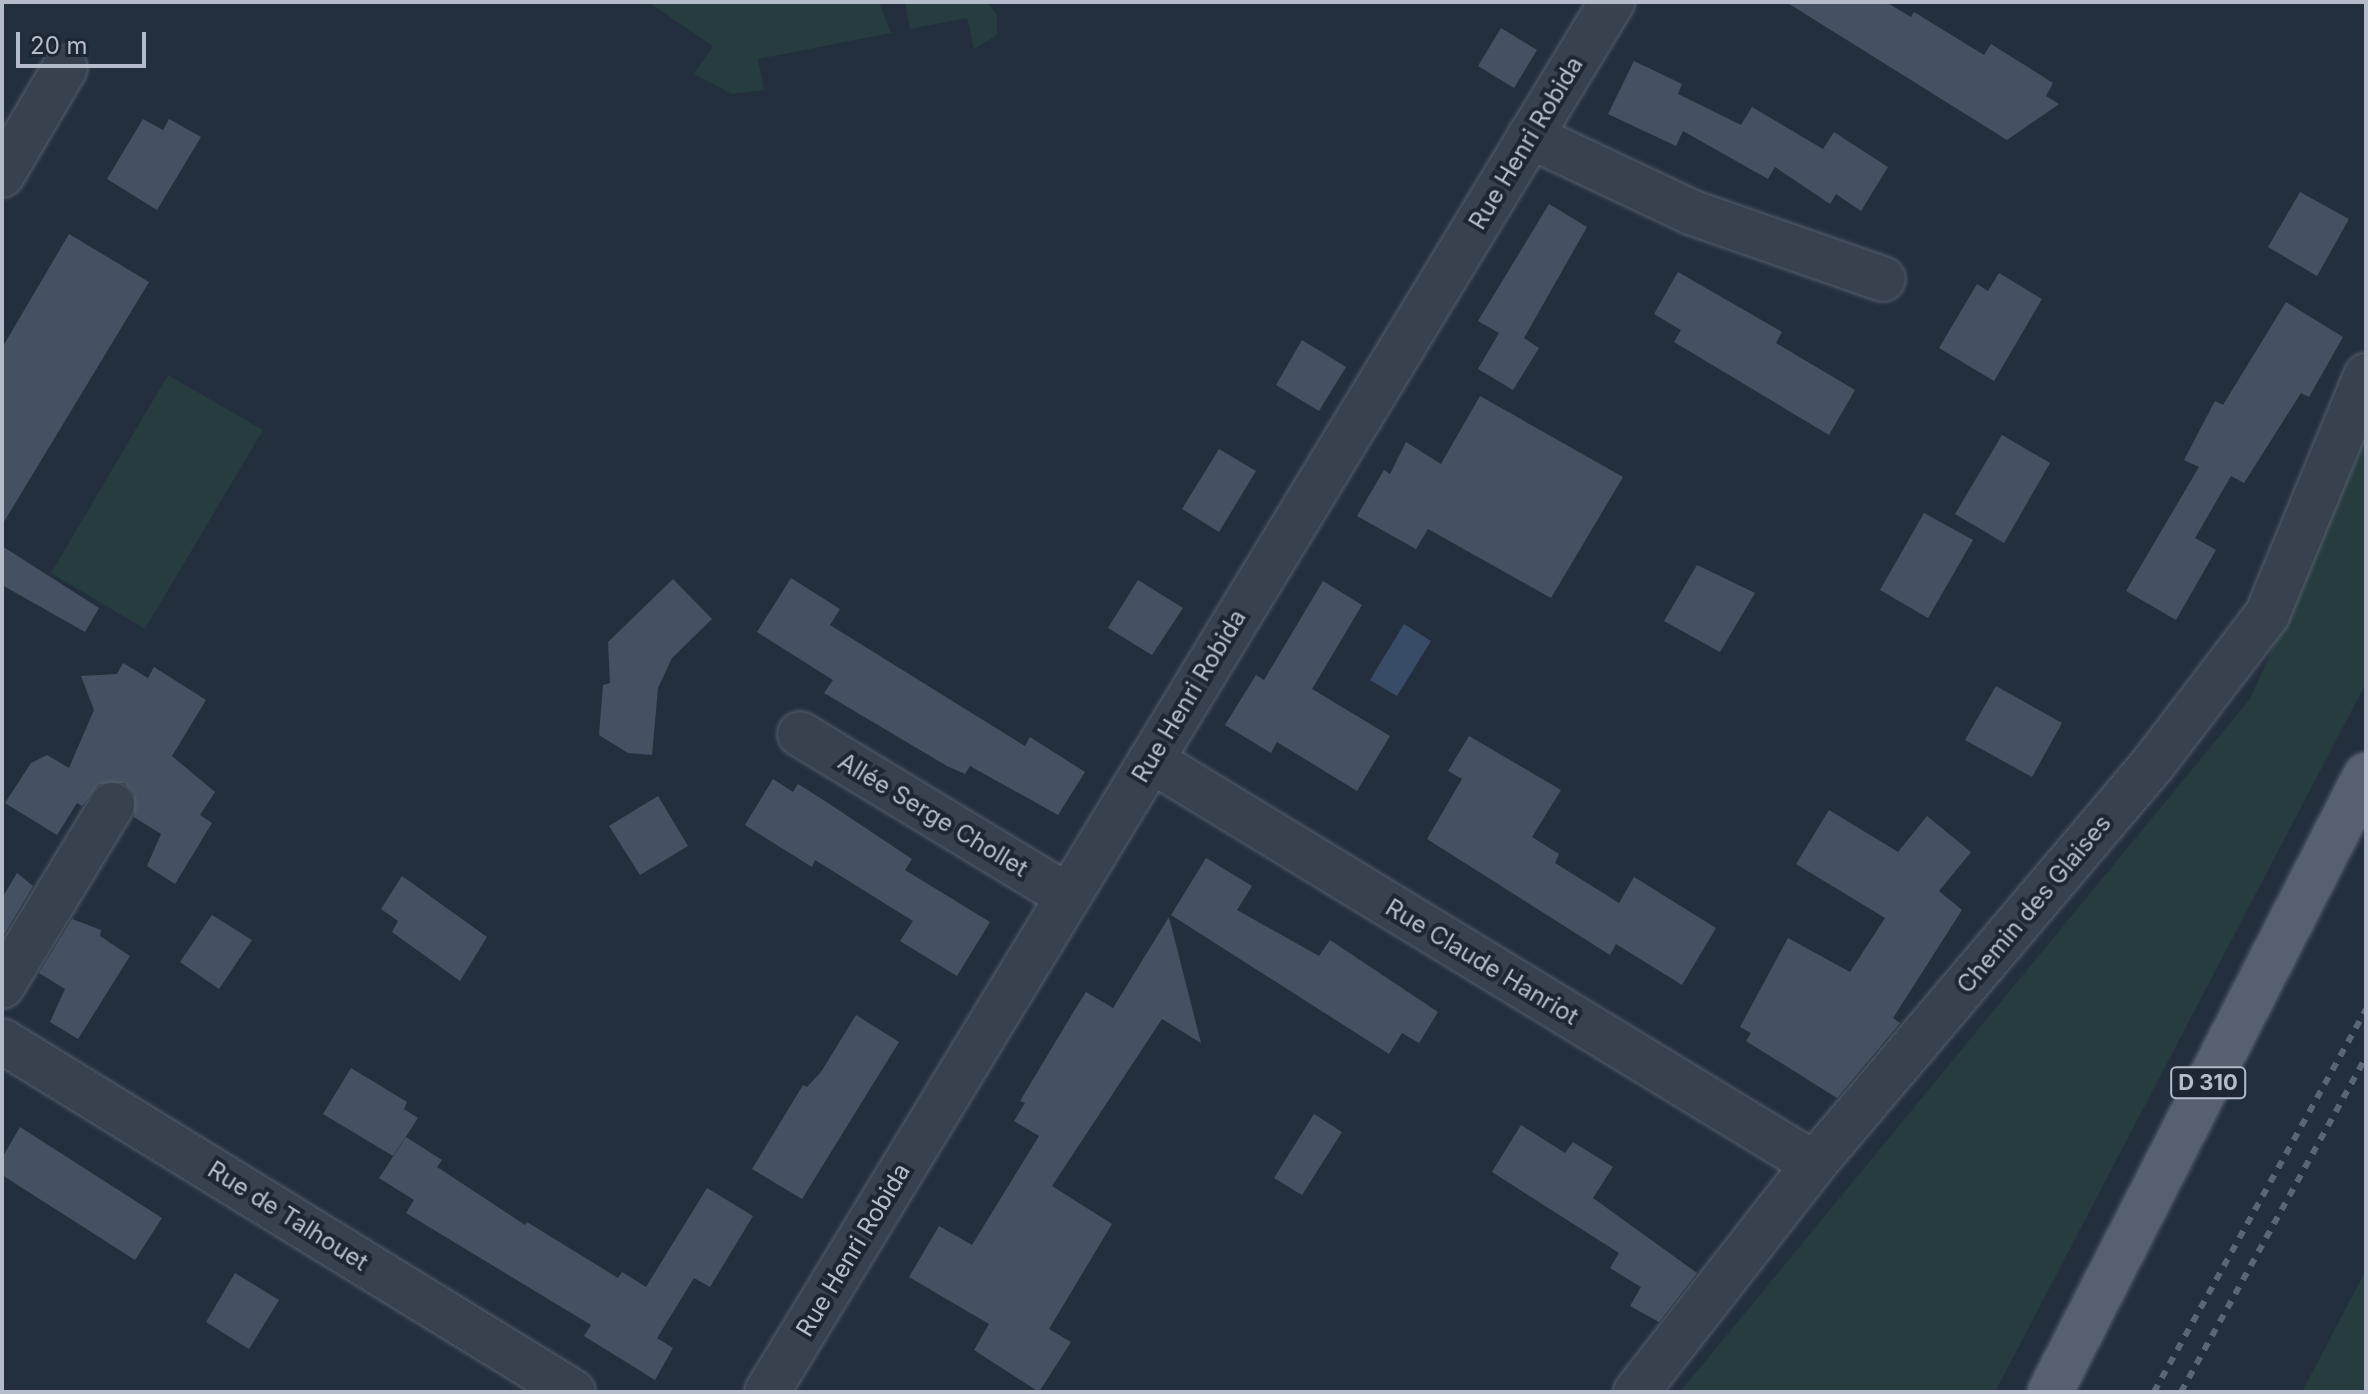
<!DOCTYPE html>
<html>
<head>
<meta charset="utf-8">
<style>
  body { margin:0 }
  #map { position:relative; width:2368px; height:1394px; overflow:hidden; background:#242f3e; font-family:Inter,sans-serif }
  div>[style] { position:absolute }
  .green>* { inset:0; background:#263c3f }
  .water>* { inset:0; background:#394c67 }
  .building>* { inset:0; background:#455162 }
  .roads { filter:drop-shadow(0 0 2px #565f6c) drop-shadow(0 0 2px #565f6c) }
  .minor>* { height:44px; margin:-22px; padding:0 22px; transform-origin:22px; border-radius:22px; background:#38414e }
  .major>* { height:44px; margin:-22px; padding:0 22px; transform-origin:22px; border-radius:22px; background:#56606e }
  .rail>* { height:6px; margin-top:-3px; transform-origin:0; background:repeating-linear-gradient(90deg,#5a6575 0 8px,transparent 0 16px) }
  span { translate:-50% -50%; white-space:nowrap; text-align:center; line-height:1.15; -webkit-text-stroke:8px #1d2633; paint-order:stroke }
  .shield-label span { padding:2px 6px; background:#1d2633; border:2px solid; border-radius:6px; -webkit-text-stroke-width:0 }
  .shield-label { font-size:22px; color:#b4bcc9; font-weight:700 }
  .street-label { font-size:24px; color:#b4bcc9 }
  .frame { position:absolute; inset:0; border:4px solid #b4bcc9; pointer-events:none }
  .scale { position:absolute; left:16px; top:32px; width:130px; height:36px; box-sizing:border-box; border:4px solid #b4bcc9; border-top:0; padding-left:10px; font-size:24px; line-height:28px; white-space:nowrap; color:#b4bcc9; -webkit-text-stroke:6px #1d2633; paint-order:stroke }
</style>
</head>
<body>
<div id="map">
  <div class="green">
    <i style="clip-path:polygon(648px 2px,879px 2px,891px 33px,758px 59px,764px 90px,732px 94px,694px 74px,713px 46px)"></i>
    <i style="clip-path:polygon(905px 2px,987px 2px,997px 15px,997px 35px,974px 49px,967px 18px,910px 29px)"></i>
    <i style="clip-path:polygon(168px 375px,263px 430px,145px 629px,51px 573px)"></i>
    <i style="clip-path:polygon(2366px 438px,2366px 683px,1995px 1392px,1680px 1392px,2250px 699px)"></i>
    <i style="clip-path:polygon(2366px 1270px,2366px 1392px,2302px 1392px)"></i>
  </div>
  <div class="water">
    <i style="clip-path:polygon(1404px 624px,1431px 641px,1397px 696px,1370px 680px)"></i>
  </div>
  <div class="building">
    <i style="clip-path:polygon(1786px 2px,1886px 2px,1911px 17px,1914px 12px,1984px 55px,1991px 44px,2053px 83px,2046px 96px,2059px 104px,2007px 140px)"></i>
    <i style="clip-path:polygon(1501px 28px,1537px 50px,1514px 88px,1478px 66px)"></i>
    <i style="clip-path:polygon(1634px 61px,1682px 84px,1678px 94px,1741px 125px,1752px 107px,1823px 149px,1834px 132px,1888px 167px,1861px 211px,1836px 194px,1830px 204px,1775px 167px,1768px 179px,1683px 131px,1676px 146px,1608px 114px)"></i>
    <i style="clip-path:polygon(143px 119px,163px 130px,169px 119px,201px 137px,157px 210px,107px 179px)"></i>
    <i style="clip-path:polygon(2300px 192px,2349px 219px,2317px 276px,2268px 247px)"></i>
    <i style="clip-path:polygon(1549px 204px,1587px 227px,1524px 338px,1539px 348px,1513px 390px,1478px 369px,1499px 333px,1478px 321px)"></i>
    <i style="clip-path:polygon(69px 234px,149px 282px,2px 525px,2px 348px)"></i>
    <i style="clip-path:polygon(1678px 272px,1782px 332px,1776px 343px,1855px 390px,1829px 435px,1674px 342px,1681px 330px,1654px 314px)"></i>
    <i style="clip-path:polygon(1999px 273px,2042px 299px,1994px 381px,1939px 348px,1977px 284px,1988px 291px)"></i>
    <i style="clip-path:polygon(2286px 302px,2343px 337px,2309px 397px,2301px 393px,2244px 483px,2231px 476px,2195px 538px,2216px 550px,2176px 620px,2126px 591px,2199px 467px,2184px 460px,2215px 401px,2223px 405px)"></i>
    <i style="clip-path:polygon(1302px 340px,1346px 367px,1319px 411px,1276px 385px)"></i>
    <i style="clip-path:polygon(1480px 396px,1623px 477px,1551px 598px,1428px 529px,1416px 549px,1357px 516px,1384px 470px,1390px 474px,1406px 442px,1441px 464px)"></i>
    <i style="clip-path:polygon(2002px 435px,2050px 463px,2004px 543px,1955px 514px)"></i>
    <i style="clip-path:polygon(1219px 449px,1256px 471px,1219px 532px,1182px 509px)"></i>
    <i style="clip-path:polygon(1924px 513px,1973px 540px,1928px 618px,1880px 590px)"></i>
    <i style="clip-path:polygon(2px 546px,99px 608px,85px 632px,2px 585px)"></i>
    <i style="clip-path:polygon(1697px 565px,1755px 593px,1720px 652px,1664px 621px)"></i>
    <i style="clip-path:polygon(791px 578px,840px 609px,830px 625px,1025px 746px,1030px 737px,1085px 772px,1058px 815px,970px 766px,965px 774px,947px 766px,824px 693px,833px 680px,757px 632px)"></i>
    <i style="clip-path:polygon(673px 579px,712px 619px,672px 658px,658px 688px,652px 755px,628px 753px,599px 735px,603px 685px,610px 683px,608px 642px)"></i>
    <i style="clip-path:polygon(1138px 580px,1183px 608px,1152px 655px,1108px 628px)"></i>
    <i style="clip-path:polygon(1323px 581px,1362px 605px,1312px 689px,1390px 736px,1357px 791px,1277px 742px,1271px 753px,1225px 725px,1256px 675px,1264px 680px)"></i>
    <i style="clip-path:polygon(123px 663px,148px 678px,154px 667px,206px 700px,172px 756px,215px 792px,200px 815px,212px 823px,175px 884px,147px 866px,161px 834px,134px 817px,134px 794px,124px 783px,99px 784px,82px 806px,77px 803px,57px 835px,5px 803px,31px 763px,47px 755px,69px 768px,94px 710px,81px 676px,117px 674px)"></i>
    <i style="clip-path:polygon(1996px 686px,2062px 723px,2032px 777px,1965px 740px)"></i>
    <i style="clip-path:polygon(1469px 736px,1561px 790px,1532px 837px,1559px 854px,1555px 863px,1619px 903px,1634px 877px,1716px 928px,1682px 985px,1616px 944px,1610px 955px,1427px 839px,1462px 779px,1448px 771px)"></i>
    <i style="clip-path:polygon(773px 779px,793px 792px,798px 784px,828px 803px,912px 859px,905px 870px,990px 922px,957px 976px,900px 941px,913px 921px,815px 860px,812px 867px,745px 825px)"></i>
    <i style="clip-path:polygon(658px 796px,688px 846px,640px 875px,609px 826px)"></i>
    <i style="clip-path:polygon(1829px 810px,1898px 852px,1927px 816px,1971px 852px,1939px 891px,1962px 910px,1893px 1018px,1900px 1023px,1837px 1098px,1746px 1041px,1751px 1033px,1740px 1027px,1788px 938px,1850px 972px,1885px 918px,1796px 864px)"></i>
    <i style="clip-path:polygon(1206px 858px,1252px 886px,1237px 910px,1319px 956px,1330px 940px,1438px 1012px,1419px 1043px,1402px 1033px,1389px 1054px,1171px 915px)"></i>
    <i style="clip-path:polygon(17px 873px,33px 886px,2px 938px,2px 898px)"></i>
    <i style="clip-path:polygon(402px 876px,487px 937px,460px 981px,392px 932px,398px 921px,381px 909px)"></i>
    <i style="clip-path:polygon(212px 915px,252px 940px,219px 989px,180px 962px)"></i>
    <i style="clip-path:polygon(1169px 917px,1201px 1043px,1162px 1019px,1052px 1186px,1112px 1224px,1049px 1329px,1071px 1342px,1039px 1392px,974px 1350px,989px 1324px,909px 1277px,939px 1226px,972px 1245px,1039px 1136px,1014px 1121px,1025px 1103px,1020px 1101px,1077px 1006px,1086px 992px,1113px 1008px)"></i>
    <i style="clip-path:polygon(72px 919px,101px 930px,100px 936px,130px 956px,78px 1039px,50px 1022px,65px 989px,39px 973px)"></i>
    <i style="clip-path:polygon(856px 1015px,899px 1042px,802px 1199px,752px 1169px,803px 1085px,807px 1087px,821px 1072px)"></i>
    <i style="clip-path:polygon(351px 1068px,407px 1102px,404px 1109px,418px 1118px,393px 1156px,323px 1114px)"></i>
    <i style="clip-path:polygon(1314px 1114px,1342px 1132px,1302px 1195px,1274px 1178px)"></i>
    <i style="clip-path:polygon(1521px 1125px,1565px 1153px,1573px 1142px,1613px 1167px,1593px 1198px,1697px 1273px,1659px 1322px,1630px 1306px,1641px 1287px,1610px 1268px,1619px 1253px,1492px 1172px)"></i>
    <i style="clip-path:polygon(20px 1127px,162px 1218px,135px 1260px,2px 1175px,2px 1158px)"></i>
    <i style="clip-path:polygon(406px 1137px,442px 1160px,437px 1167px,525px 1225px,527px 1222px,618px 1278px,622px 1272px,646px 1287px,707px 1188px,753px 1216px,710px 1287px,694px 1278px,657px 1338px,673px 1348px,655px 1380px,584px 1336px,591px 1325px,406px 1213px,414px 1200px,379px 1178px)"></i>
    <i style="clip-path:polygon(235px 1273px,279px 1300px,249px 1349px,206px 1322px)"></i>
  </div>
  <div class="roads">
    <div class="minor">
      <i style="left:1530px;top:136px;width:180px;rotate:25.3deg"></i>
      <i style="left:1693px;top:213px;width:201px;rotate:19.2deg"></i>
      <i style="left:2px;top:175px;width:124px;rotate:-59.5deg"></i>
      <i style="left:800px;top:734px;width:311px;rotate:31.2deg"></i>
      <i style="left:1151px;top:760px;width:776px;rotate:31.36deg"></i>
      <i style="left:2px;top:986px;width:212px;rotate:-58.7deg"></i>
      <i style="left:2px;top:1041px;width:670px;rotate:31.58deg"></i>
      <i style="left:767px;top:1392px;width:1627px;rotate:-58.7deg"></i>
      <i style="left:1636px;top:1392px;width:289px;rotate:-52deg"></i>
      <i style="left:1814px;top:1164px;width:524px;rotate:-49.72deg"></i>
      <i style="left:2153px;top:764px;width:188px;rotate:-52.6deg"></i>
      <i style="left:2267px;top:615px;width:259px;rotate:-67.5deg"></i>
    </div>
    <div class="major">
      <i style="left:2050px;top:1392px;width:693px;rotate:-62.88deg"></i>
    </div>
  </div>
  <div class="rail">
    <i style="left:2154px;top:1392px;width:437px;rotate:-61deg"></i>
    <i style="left:2181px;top:1392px;width:383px;rotate:-61.1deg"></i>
  </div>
  <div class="shield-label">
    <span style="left:2208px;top:1083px">D 310</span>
  </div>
  <div class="street-label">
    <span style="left:1526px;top:143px;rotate:-59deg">Rue Henri Robida</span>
    <span style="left:1189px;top:696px;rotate:-59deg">Rue Henri Robida</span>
    <span style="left:933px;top:815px;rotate:31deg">Allée Serge Chollet</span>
    <span style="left:2034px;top:904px;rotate:-50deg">Chemin des Glaises</span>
    <span style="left:1482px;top:962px;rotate:31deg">Rue Claude Hanriot</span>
    <span style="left:288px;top:1216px;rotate:32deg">Rue de Talhouet</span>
    <span style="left:853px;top:1250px;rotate:-59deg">Rue Henri Robida</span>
  </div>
  <div class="frame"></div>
  <div class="scale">20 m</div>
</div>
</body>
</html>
